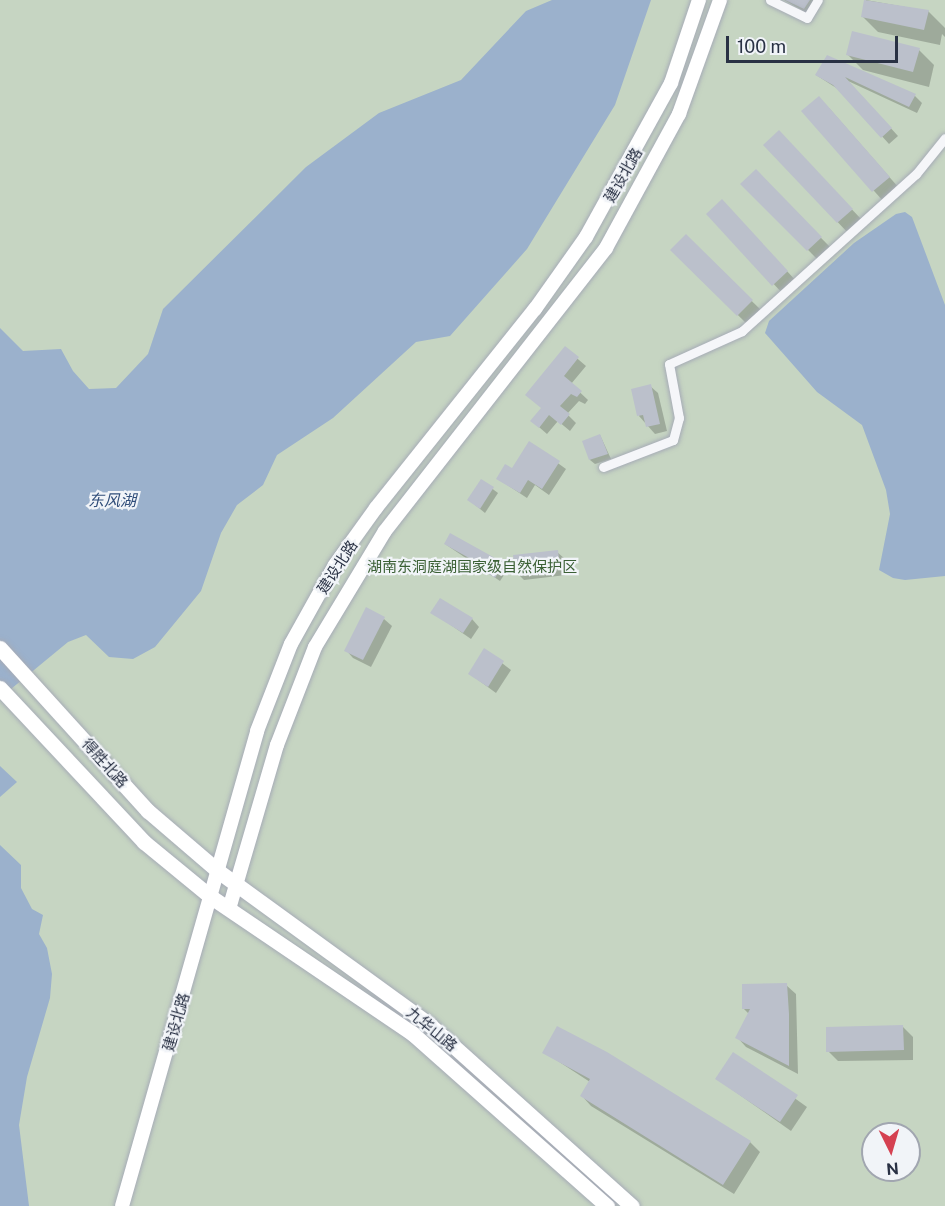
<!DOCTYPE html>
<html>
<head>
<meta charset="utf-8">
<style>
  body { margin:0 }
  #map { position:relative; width:945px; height:1206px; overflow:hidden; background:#e1e5eb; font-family:"Public Sans","Noto Sans SC",sans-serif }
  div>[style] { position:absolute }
  .green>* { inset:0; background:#c6d5c2 }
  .water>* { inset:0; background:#9bb1cc }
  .shadow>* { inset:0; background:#0003 }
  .building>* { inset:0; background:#bbc0cb }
  .roads { filter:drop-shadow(0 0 2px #a6abb6) drop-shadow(0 0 2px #a6abb6) }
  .minor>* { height:9px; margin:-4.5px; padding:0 4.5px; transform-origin:4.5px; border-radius:4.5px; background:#f5f6f9 }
  .secondary>* { height:14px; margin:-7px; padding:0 7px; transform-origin:7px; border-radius:7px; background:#fff }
  .primary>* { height:15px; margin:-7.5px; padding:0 7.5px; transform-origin:7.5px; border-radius:7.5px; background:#fff }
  span { translate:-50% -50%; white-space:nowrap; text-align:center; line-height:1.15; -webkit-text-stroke:4.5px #f1f4f8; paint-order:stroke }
  .street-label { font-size:15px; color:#293144 }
  .park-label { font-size:15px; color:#3b6035 }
  .water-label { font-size:16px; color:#314e7a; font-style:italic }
  .north { position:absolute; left:861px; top:1122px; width:60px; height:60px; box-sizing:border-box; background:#f1f4f8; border:2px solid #a1a6b0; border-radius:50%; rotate:175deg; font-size:16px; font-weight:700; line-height:24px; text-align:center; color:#293144 }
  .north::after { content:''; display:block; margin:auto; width:21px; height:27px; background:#d54151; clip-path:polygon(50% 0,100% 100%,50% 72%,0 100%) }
  .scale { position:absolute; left:726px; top:36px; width:172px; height:27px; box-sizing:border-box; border:3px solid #293144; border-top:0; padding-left:8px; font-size:18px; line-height:21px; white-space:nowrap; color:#293144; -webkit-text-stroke:4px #f1f4f8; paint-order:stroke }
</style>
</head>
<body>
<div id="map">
  <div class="green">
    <i style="clip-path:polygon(evenodd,0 0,945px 0,945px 1206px,0 1206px,0 0,873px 1134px,909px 1134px,909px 1170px,873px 1170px,873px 1134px)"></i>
  </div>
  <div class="water">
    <i style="clip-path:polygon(552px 0,651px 0,615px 105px,527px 249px,450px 336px,416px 342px,333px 418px,277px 455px,263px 485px,237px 505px,221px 533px,201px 591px,155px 647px,133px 659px,109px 657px,86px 635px,68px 642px,0 698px,0 328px,23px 351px,61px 349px,73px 371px,89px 389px,116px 388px,148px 354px,163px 309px,306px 167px,379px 113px,461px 80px,526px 11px)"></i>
    <i style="clip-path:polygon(905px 212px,912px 217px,945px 305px,945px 576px,905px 580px,893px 578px,879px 570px,890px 514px,886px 490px,862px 425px,817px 392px,765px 333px,769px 321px,854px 243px,896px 214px)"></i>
    <i style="clip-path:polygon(0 766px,17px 782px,0 797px)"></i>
    <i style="clip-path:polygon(0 845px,21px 865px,21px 888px,32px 909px,43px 915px,39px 934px,47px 948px,52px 974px,50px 998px,27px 1077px,19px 1125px,29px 1206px,0 1206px)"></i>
  </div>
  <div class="shadow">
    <i style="clip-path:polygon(784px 0,820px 0,822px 2px,812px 16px)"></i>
    <i style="clip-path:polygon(866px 0,928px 11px,945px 28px,945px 37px,942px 34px,940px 45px,878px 32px,862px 16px)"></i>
    <i style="clip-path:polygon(919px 50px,934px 65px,929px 87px,863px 70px,848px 55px)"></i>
    <i style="clip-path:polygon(828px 57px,915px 96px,922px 103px,917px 113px,848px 81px,898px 136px,889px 144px,841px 91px,816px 75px)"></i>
    <i style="clip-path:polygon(829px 108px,899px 188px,883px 201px,803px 111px)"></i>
    <i style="clip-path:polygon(789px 143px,862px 220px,848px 233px,765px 145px)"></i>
    <i style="clip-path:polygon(755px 171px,831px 248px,818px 260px,743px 184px)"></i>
    <i style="clip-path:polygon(732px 211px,797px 282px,784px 295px,708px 214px)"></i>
    <i style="clip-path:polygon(686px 237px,762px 311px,748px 325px,672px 250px)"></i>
    <i style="clip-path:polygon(565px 348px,586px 366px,571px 384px,588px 400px,585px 404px,579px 401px,567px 414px,576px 423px,570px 431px,558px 421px,547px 434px,532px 421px,542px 408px)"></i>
    <i style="clip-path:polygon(650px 386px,658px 393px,667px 431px,655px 434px,639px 416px)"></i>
    <i style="clip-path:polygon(600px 435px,611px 459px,595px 464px,590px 460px)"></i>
    <i style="clip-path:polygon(530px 443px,566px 469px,549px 495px,535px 485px,527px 498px,498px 479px,512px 470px)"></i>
    <i style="clip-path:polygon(482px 481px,498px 493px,485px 513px,469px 500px)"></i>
    <i style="clip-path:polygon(445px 544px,503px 564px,508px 569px,500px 581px)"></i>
    <i style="clip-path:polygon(557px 552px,565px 559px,566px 575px,524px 580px,516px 572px)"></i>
    <i style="clip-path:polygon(432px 612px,472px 619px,479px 627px,471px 639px)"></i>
    <i style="clip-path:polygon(384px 619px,392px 626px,371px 667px,353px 658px,346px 650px)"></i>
    <i style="clip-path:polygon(485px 650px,511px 670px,496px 693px,470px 674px)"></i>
    <i style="clip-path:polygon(786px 985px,796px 994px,798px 1074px,746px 1047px,737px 1037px,749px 1014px,743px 1008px)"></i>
    <i style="clip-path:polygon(902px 1026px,913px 1037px,913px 1060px,838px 1061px,828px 1051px)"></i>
    <i style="clip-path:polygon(544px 1052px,750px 1142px,760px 1152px,734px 1194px,591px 1106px,582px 1096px,590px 1082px)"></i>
    <i style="clip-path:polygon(733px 1054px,807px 1107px,791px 1131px,717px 1079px)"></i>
  </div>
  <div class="building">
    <i style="clip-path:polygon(785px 0,810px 0,804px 9px)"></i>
    <i style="clip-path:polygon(864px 0,929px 10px,924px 30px,861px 17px)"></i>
    <i style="clip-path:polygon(852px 31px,920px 48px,913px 72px,846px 55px)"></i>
    <i style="clip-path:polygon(827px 55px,916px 94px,909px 107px,845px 77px,892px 128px,881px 138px,833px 85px,815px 75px)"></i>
    <i style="clip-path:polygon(819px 96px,890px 177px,872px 192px,801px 111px)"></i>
    <i style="clip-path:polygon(779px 130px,853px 209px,837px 223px,763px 145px)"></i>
    <i style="clip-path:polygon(756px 169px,822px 237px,807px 251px,740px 184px)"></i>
    <i style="clip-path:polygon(722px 199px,788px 271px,772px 286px,706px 214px)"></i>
    <i style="clip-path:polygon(686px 234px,753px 300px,737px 316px,670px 250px)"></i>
    <i style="clip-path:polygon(565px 346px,579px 357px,564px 376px,582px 391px,577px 397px,571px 394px,560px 406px,570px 414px,561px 425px,549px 415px,539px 428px,530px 421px,541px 408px,525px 395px)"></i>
    <i style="clip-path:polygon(651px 384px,660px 424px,646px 427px,643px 415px,637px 416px,631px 389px)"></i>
    <i style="clip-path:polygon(600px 434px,608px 454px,589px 460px,582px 441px)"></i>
    <i style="clip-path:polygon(529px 441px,560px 461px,542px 489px,528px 480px,520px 493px,496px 479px,505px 464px,512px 468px)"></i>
    <i style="clip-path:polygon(481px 479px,494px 487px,480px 509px,467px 500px)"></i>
    <i style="clip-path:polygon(450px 533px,504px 563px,495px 578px,476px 566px,478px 563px,444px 544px)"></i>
    <i style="clip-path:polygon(558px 550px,560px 568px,515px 573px,513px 555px)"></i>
    <i style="clip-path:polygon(440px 598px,473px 618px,463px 633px,430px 613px)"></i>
    <i style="clip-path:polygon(366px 607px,385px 617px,363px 660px,344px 651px)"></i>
    <i style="clip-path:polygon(484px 648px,504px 661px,488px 687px,468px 674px)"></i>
    <i style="clip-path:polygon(787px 983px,789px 1014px,789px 1066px,735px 1038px,750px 1009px,742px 1009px,742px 984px)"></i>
    <i style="clip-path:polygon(903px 1025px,904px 1050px,826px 1052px,826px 1027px)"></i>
    <i style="clip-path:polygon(557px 1026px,607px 1052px,751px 1141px,723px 1185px,580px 1096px,590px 1079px,542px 1053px)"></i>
    <i style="clip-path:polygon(733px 1052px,798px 1095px,780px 1122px,715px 1079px)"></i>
  </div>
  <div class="roads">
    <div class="minor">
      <i style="left:770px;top:0;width:41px;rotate:25.9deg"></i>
      <i style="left:807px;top:18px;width:21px;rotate:-59deg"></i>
      <i style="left:603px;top:467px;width:75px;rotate:-21.1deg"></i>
      <i style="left:673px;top:440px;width:23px;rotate:-75deg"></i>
      <i style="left:679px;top:418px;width:55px;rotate:-100.5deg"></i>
      <i style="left:669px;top:364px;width:80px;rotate:-24.3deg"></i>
      <i style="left:742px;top:331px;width:234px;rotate:-42.1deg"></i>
      <i style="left:916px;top:174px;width:46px;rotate:-51.1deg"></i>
    </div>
    <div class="secondary">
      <i style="left:229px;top:909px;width:171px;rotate:-73.7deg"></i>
      <i style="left:277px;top:745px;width:105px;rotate:-68.8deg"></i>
      <i style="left:315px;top:647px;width:135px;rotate:-58.9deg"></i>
      <i style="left:385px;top:531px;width:359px;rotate:-52deg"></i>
      <i style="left:606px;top:248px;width:153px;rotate:-61.4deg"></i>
      <i style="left:679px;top:114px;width:121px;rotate:-70.2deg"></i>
      <i style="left:122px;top:1206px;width:494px;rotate:-74.1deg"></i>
      <i style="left:257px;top:731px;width:93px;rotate:-68.7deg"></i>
      <i style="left:291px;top:644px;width:90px;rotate:-60.9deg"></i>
      <i style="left:335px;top:565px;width:70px;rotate:-54.3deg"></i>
      <i style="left:376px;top:508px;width:255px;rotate:-51.4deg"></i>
      <i style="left:535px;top:309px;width:88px;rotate:-54.7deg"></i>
      <i style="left:586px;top:237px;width:176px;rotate:-61.1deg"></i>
      <i style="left:671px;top:83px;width:88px;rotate:-71.4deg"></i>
    </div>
    <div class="primary">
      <i style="left:0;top:648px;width:220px;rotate:47.8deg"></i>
      <i style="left:148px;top:811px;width:92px;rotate:40.6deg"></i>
      <i style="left:218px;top:871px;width:262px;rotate:36deg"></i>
      <i style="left:430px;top:1025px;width:271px;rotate:41.9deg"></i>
      <i style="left:0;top:688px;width:211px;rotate:46.9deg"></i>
      <i style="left:144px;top:842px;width:87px;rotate:39.4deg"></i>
      <i style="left:211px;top:897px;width:243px;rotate:34.1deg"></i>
      <i style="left:412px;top:1033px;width:261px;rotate:41.6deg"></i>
    </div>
  </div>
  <div class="street-label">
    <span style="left:623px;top:175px;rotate:-60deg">建设北路</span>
    <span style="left:337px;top:567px;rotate:-57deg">建设北路</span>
    <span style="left:105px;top:763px;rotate:48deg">得胜北路</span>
    <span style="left:176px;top:1022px;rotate:-74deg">建设北路</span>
    <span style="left:432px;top:1029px;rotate:39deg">九华山路</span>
  </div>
  <div class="park-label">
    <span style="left:472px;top:567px">湖南东洞庭湖国家级自然保护区</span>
  </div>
  <div class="water-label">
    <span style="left:112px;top:501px">东风湖</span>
  </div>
  <div class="north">N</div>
  <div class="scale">100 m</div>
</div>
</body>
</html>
